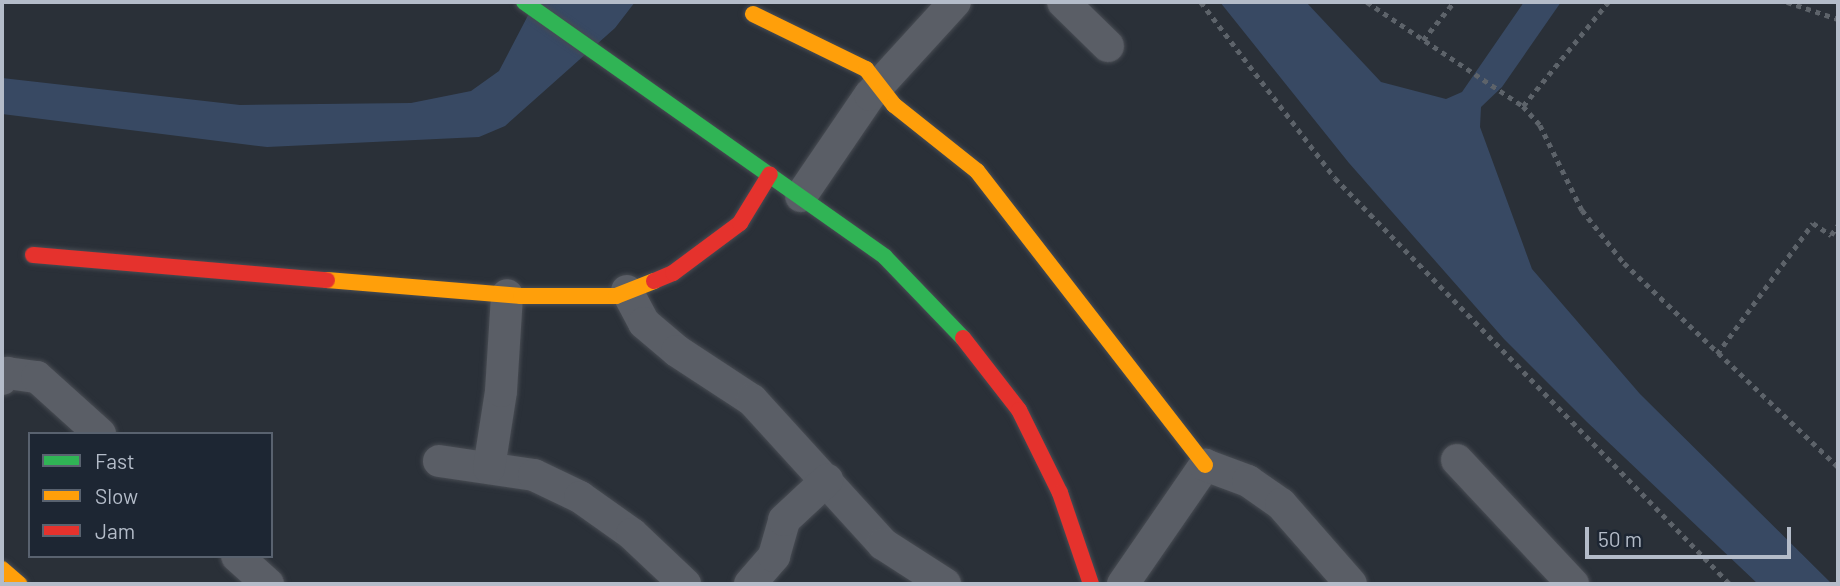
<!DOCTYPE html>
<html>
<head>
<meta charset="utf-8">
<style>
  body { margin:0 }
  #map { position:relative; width:1840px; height:586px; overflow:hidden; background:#2a3038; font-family:Barlow,sans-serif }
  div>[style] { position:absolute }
  .water>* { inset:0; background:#384963 }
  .path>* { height:4.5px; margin-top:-2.25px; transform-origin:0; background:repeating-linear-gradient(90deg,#5d636a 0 5px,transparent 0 10px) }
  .roads { filter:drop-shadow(0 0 2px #484c53) drop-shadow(0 0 2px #484c53) }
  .street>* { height:32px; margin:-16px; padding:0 16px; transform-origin:16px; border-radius:16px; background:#5a5e66 }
  .fast>* { height:16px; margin:-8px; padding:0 8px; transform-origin:8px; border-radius:8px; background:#30b455 }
  .slow>* { height:16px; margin:-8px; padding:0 8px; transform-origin:8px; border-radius:8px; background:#ff9f0a }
  .jam>* { height:16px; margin:-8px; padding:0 8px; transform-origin:8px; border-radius:8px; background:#e5322d }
  span { translate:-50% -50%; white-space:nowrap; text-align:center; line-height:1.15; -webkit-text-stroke:5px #1d2633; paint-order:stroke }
  .frame { position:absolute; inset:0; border:4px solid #b4bcc9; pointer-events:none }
  .legend { position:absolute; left:28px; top:432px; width:245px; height:126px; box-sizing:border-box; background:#1d2633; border:2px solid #59626f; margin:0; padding:9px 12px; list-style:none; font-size:21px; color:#b4bcc9 }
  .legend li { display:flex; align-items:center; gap:14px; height:35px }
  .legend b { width:35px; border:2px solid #59626f }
  .scale { position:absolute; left:1585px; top:527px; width:206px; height:32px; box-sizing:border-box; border:4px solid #b4bcc9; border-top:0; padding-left:9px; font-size:21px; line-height:24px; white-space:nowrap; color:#b4bcc9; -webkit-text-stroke:5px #1d2633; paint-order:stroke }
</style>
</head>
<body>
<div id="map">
  <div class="water">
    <i style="clip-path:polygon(535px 2px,635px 2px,615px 28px,505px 126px,479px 137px,267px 147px,2px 114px,2px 78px,240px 105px,411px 103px,471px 91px,499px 71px)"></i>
    <i style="clip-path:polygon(1220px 2px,1306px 2px,1381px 82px,1446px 99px,1462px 92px,1524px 2px,1561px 2px,1502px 87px,1481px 107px,1480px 127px,1532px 269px,1640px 394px,1832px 584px,1758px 584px,1587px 422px,1504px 339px,1349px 163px)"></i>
  </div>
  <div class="path">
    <i style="left:1201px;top:2px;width:221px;rotate:52.7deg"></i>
    <i style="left:1335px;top:178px;width:566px;rotate:45.79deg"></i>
    <i style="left:1367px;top:2px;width:187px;rotate:33.7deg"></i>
    <i style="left:1523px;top:106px;width:25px;rotate:48deg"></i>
    <i style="left:1540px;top:125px;width:95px;rotate:63.7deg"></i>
    <i style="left:1582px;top:210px;width:68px;rotate:51.6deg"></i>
    <i style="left:1624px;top:263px;width:296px;rotate:43.6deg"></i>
    <i style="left:1787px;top:2px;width:54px;rotate:18.4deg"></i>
    <i style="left:1423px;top:40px;width:49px;rotate:-50.8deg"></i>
    <i style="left:1523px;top:106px;width:134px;rotate:-50.7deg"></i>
    <i style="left:1717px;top:354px;width:162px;rotate:-53.8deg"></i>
    <i style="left:1813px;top:223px;width:22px;rotate:34deg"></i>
    <i style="left:1831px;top:235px;width:12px;rotate:-55deg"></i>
  </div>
  <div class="roads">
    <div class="street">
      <i style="left:1063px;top:2px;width:63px;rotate:44.4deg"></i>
      <i style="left:801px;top:196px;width:122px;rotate:-55.7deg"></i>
      <i style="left:870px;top:95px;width:126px;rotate:-47.6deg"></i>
      <i style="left:627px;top:291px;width:36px;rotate:62deg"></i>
      <i style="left:644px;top:323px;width:43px;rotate:40.3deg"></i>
      <i style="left:677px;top:351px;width:90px;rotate:33.2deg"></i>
      <i style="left:752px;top:400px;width:195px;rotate:47.7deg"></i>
      <i style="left:883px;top:544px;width:74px;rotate:32.8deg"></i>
      <i style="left:2px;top:379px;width:8px;rotate:-50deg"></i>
      <i style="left:7px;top:373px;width:30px;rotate:8deg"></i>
      <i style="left:37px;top:377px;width:85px;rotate:42.1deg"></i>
      <i style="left:1457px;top:460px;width:170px;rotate:46.9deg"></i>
      <i style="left:439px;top:461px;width:96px;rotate:8.4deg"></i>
      <i style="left:534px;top:475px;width:51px;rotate:25.6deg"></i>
      <i style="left:580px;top:497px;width:64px;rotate:35.4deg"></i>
      <i style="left:632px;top:534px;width:73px;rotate:43.3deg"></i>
      <i style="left:489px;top:468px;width:78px;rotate:-81.1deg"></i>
      <i style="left:501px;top:391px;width:96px;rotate:-86.4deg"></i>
      <i style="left:237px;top:556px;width:42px;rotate:42.1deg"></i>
      <i style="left:750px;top:584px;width:37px;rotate:-49deg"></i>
      <i style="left:774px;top:556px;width:37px;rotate:-74deg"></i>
      <i style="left:784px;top:520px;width:59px;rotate:-42.9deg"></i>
      <i style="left:1123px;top:584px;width:145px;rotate:-55.4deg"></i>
      <i style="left:1205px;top:465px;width:46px;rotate:20.4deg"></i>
      <i style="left:1248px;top:481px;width:40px;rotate:34.9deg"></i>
      <i style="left:1281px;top:504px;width:106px;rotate:48.8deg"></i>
    </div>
    <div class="fast">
      <i style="left:524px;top:2px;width:442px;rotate:35.2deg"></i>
      <i style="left:885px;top:257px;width:112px;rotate:46.1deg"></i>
    </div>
    <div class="slow">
      <i style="left:753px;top:14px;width:126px;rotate:26deg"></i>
      <i style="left:866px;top:69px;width:46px;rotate:52.1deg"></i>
      <i style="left:894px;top:105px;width:106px;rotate:38.5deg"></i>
      <i style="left:977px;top:171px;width:372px;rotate:52.2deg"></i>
      <i style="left:327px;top:280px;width:195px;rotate:4.7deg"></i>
      <i style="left:521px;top:296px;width:95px"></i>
      <i style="left:616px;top:296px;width:41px;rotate:-21.5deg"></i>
      <i style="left:2px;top:569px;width:23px;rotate:41deg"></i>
    </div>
    <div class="jam">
      <i style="left:33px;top:255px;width:295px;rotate:4.9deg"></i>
      <i style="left:654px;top:281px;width:21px;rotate:-23deg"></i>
      <i style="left:673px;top:273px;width:84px;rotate:-36.7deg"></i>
      <i style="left:740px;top:223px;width:57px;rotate:-58.5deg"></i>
      <i style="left:963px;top:338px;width:91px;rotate:52.1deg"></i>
      <i style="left:1019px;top:410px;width:93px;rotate:63.7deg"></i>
      <i style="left:1060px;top:493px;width:96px;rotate:71.2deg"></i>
    </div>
  </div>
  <div class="frame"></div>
  <ul class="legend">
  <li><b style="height:9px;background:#30b455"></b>Fast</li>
  <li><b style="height:9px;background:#ff9f0a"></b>Slow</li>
  <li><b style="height:9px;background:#e5322d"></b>Jam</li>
  </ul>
  <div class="scale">50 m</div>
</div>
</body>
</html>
